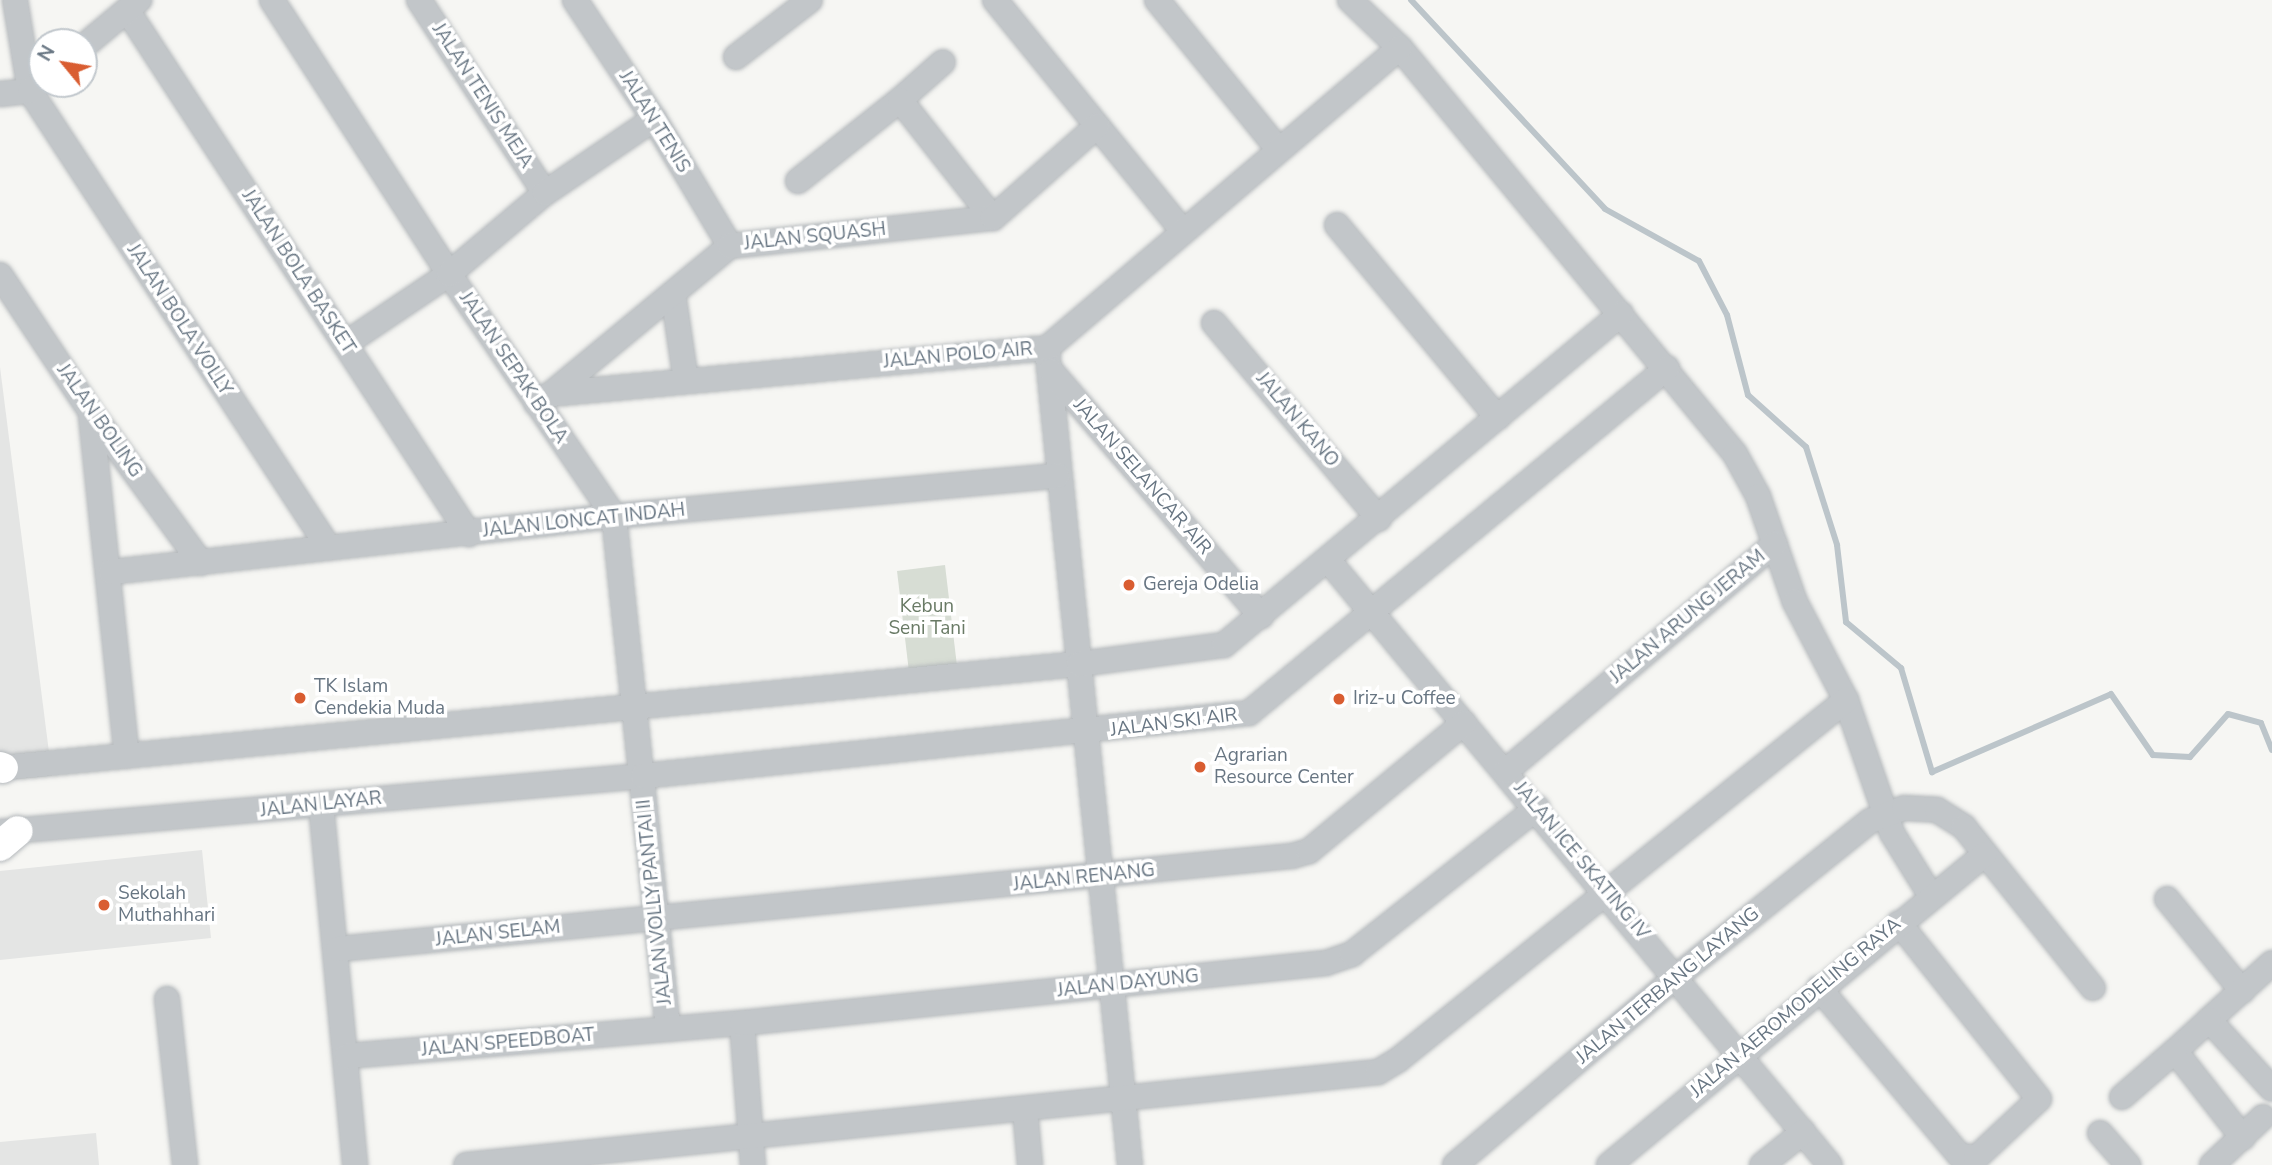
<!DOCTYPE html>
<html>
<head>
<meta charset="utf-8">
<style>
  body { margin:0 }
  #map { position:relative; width:2272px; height:1165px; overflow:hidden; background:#f6f6f3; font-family:"Nunito Sans",sans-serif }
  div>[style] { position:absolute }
  .built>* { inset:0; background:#e4e5e4 }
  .green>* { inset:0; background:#d7ddd4 }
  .stream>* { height:6px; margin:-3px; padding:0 3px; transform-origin:3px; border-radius:3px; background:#bcc5ca }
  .roads { filter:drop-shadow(0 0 2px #b5b9bc) drop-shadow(0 0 2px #b5b9bc) }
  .minor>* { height:24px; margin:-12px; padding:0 12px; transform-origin:12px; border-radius:12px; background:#c2c6c9 }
  .major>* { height:30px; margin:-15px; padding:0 15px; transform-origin:15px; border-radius:15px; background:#fff }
  .dots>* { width:19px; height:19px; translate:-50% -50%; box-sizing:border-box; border:4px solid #fff; border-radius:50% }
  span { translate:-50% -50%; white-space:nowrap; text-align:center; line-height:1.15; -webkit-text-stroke:7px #fff; paint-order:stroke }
  .street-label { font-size:19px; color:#677582 }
  .poi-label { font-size:19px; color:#677582 }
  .left { translate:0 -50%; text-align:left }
  .park-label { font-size:19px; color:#697a65 }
  .north { position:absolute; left:28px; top:28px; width:70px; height:70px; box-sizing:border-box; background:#fff; border:2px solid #c2c8cd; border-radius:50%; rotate:300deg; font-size:19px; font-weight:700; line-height:28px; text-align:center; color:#677582 }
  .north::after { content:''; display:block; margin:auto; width:24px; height:32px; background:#d95d31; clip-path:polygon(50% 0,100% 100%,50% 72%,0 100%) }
</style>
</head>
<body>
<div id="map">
  <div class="built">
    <i style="clip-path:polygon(0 367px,52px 776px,0 781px)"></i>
    <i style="clip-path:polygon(202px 850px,211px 938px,0 960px,0 871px)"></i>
    <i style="clip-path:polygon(96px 1133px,99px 1165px,0 1165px,0 1142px)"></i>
  </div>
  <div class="green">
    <i style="clip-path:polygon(945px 565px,957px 666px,909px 672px,897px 571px)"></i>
  </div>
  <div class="stream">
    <i style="left:1411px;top:0;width:285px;rotate:47.1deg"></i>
    <i style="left:1605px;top:209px;width:107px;rotate:29deg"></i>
    <i style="left:1699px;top:261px;width:61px;rotate:62.6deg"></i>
    <i style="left:1727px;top:315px;width:83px;rotate:75.3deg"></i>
    <i style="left:1748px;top:395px;width:78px;rotate:41.9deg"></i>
    <i style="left:1806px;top:447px;width:103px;rotate:72.4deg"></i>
    <i style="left:1837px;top:545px;width:78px;rotate:83.3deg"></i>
    <i style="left:1846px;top:622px;width:72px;rotate:39.9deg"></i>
    <i style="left:1901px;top:668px;width:109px;rotate:73.4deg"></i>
    <i style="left:1932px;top:772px;width:195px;rotate:-23.5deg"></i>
    <i style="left:2111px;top:694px;width:74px;rotate:55.5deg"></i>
    <i style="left:2153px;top:755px;width:37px;rotate:3deg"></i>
    <i style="left:2190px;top:757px;width:57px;rotate:-48.5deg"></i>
    <i style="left:2228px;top:714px;width:34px;rotate:15deg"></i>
    <i style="left:2261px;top:723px;width:29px;rotate:68deg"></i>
  </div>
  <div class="roads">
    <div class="minor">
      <i style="left:15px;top:0;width:92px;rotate:80.6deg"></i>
      <i style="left:30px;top:91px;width:546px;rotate:56.8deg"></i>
      <i style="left:272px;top:0;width:326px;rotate:57.1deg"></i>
      <i style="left:449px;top:274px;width:293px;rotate:55.7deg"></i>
      <i style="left:614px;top:516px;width:516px;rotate:83.99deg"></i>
      <i style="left:419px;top:0;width:230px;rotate:56.9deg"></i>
      <i style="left:575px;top:0;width:143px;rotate:56.4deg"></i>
      <i style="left:654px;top:119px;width:148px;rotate:59.1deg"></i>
      <i style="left:995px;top:0;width:298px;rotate:50.9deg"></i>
      <i style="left:1157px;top:0;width:193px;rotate:50.9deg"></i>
      <i style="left:1350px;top:0;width:69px;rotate:43.8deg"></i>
      <i style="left:1400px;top:48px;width:526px;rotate:50.47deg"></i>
      <i style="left:1735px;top:454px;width:48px;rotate:61.3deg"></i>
      <i style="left:1758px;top:496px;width:112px;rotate:70.8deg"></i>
      <i style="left:1795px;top:602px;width:110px;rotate:62.5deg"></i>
      <i style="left:1846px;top:700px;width:141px;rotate:70.9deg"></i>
      <i style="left:1892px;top:833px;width:74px;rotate:58.2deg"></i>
      <i style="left:127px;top:10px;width:626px;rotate:56.87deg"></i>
      <i style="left:84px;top:46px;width:72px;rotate:-39.9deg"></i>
      <i style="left:736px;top:57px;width:93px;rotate:-37.6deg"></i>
      <i style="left:0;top:94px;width:30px;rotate:-6deg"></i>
      <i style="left:30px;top:91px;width:15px;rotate:-42deg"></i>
      <i style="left:900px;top:100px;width:57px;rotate:-41.5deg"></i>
      <i style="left:798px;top:181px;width:130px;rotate:-38.5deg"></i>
      <i style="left:900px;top:100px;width:150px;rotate:51.8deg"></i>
      <i style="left:1337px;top:225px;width:251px;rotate:50.2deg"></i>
      <i style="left:0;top:275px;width:164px;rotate:56.4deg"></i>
      <i style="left:91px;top:412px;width:187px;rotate:53.9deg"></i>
      <i style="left:673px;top:293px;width:89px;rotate:81.6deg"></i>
      <i style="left:1214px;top:323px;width:256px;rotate:49.9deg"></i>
      <i style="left:345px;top:344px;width:125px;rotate:-33.9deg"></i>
      <i style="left:449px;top:274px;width:126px;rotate:-40.2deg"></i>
      <i style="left:545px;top:193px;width:132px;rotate:-34.2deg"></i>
      <i style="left:1047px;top:348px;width:821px;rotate:84.2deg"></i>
      <i style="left:1051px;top:371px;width:323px;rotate:49.4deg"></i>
      <i style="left:551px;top:394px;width:232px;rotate:-39.6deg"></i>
      <i style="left:730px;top:246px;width:264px;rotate:-6.1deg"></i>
      <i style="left:993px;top:218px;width:139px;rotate:-41.5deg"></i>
      <i style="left:536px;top:403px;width:17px;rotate:-31deg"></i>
      <i style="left:551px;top:394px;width:498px;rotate:-5.3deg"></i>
      <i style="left:1047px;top:348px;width:463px;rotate:-40.4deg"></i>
      <i style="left:91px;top:416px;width:342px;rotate:84deg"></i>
      <i style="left:1328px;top:560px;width:786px;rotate:50.32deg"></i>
      <i style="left:111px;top:572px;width:506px;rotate:-6.35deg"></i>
      <i style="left:614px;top:516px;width:445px;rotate:-5.2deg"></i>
      <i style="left:0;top:768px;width:1084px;rotate:-5.51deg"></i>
      <i style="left:1079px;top:664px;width:146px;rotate:-7.5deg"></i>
      <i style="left:1224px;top:645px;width:517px;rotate:-39.82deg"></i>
      <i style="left:1506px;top:771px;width:352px;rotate:-40.2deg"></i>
      <i style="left:321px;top:804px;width:363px;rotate:84.6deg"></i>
      <i style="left:0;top:832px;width:645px;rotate:-4.98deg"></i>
      <i style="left:643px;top:776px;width:609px;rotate:-5.94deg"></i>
      <i style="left:1249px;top:713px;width:542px;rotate:-39.53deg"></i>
      <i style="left:2167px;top:899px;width:119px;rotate:50.8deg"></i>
      <i style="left:338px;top:949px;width:959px;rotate:-5.57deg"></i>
      <i style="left:1292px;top:856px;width:18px;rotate:-16deg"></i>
      <i style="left:1309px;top:851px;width:201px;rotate:-39.6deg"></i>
      <i style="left:2272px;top:963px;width:85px;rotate:137.9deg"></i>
      <i style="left:2209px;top:1020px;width:93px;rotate:47.6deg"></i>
      <i style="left:1819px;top:988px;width:218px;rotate:50deg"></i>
      <i style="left:1959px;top:1155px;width:17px;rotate:10deg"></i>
      <i style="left:1976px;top:1158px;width:86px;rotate:-43.1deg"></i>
      <i style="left:2039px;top:1099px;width:225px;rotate:-128.5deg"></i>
      <i style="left:167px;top:999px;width:167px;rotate:83.8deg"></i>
      <i style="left:2209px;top:1020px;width:46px;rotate:137.6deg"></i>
      <i style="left:2175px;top:1051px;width:110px;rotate:52deg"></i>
      <i style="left:742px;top:1023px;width:142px;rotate:85.6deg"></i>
      <i style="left:347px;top:1056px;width:396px;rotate:-4.8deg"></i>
      <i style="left:742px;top:1023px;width:587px;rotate:-5.87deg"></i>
      <i style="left:1326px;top:963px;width:28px;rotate:-19deg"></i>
      <i style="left:1352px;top:954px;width:236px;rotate:-38.3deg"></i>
      <i style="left:2122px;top:1097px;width:70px;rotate:-41deg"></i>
      <i style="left:1025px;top:1110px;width:55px;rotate:84.8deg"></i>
      <i style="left:2100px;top:1133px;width:43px;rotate:48.8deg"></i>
      <i style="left:466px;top:1165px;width:917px;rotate:-5.82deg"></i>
      <i style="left:1378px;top:1072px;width:23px;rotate:-31deg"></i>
      <i style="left:1398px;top:1060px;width:575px;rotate:-38.78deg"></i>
      <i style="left:1455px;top:1165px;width:290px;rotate:-40.4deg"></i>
      <i style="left:1676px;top:977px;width:249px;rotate:-38.8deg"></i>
      <i style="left:1870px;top:821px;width:36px;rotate:-21deg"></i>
      <i style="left:1904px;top:808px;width:33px;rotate:3deg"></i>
      <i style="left:1937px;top:810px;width:32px;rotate:32deg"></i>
      <i style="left:1964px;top:827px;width:206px;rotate:51.3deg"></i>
      <i style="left:1609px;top:1165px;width:488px;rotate:-39.6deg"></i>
      <i style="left:1762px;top:1165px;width:53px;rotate:-38.8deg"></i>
      <i style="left:2212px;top:1165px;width:70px;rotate:-43.3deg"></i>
    </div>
    <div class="major">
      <i style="left:0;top:767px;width:3px;rotate:18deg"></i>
      <i style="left:0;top:846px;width:23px;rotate:-40deg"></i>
    </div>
  </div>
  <div class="dots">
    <i style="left:1129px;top:585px;background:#d95d31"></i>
    <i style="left:300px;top:698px;background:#d95d31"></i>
    <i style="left:1339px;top:699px;background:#d95d31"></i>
    <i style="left:1200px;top:767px;background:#d95d31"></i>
    <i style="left:104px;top:905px;background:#d95d31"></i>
  </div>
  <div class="street-label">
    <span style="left:482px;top:96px;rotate:57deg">JALAN TENIS MEJA</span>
    <span style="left:654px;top:122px;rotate:58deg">JALAN TENIS</span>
    <span style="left:815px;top:237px;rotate:-6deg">JALAN SQUASH</span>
    <span style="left:298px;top:272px;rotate:57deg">JALAN BOLA BASKET</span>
    <span style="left:179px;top:320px;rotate:57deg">JALAN BOLA VOLLY</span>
    <span style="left:958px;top:356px;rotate:-5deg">JALAN POLO AIR</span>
    <span style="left:513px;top:368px;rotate:56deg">JALAN SEPAK BOLA</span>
    <span style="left:1297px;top:420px;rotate:50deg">JALAN KANO</span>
    <span style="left:99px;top:421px;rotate:55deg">JALAN BOLING</span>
    <span style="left:1142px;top:477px;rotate:49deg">JALAN SELANCAR AIR</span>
    <span style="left:584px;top:521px;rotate:-6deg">JALAN LONCAT INDAH</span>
    <span style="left:1688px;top:617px;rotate:-40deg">JALAN ARUNG JERAM</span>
    <span style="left:1174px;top:723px;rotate:-7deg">JALAN SKI AIR</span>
    <span style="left:321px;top:805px;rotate:-6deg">JALAN LAYAR</span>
    <span style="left:1581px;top:861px;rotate:50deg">JALAN ICE SKATING IV</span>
    <span style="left:1084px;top:878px;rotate:-6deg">JALAN RENANG</span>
    <span style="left:655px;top:902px;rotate:-96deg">JALAN VOLLY PANTAI II</span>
    <span style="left:498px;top:934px;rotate:-6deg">JALAN SELAM</span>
    <span style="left:1128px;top:984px;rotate:-6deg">JALAN DAYUNG</span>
    <span style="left:1668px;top:986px;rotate:-40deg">JALAN TERBANG LAYANG</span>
    <span style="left:1796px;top:1008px;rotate:-40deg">JALAN AEROMODELING RAYA</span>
    <span style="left:508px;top:1043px;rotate:-5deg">JALAN SPEEDBOAT</span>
  </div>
  <div class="poi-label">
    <span class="left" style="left:1143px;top:585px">Gereja Odelia</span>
    <span class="left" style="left:314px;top:698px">TK Islam<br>Cendekia Muda</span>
    <span class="left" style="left:1353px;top:699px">Iriz-u Coffee</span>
    <span class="left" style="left:1214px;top:767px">Agrarian<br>Resource Center</span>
    <span class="left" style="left:118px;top:905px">Sekolah<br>Muthahhari</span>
  </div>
  <div class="park-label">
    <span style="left:927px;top:618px">Kebun<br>Seni Tani</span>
  </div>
  <div class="north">N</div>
</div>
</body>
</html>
